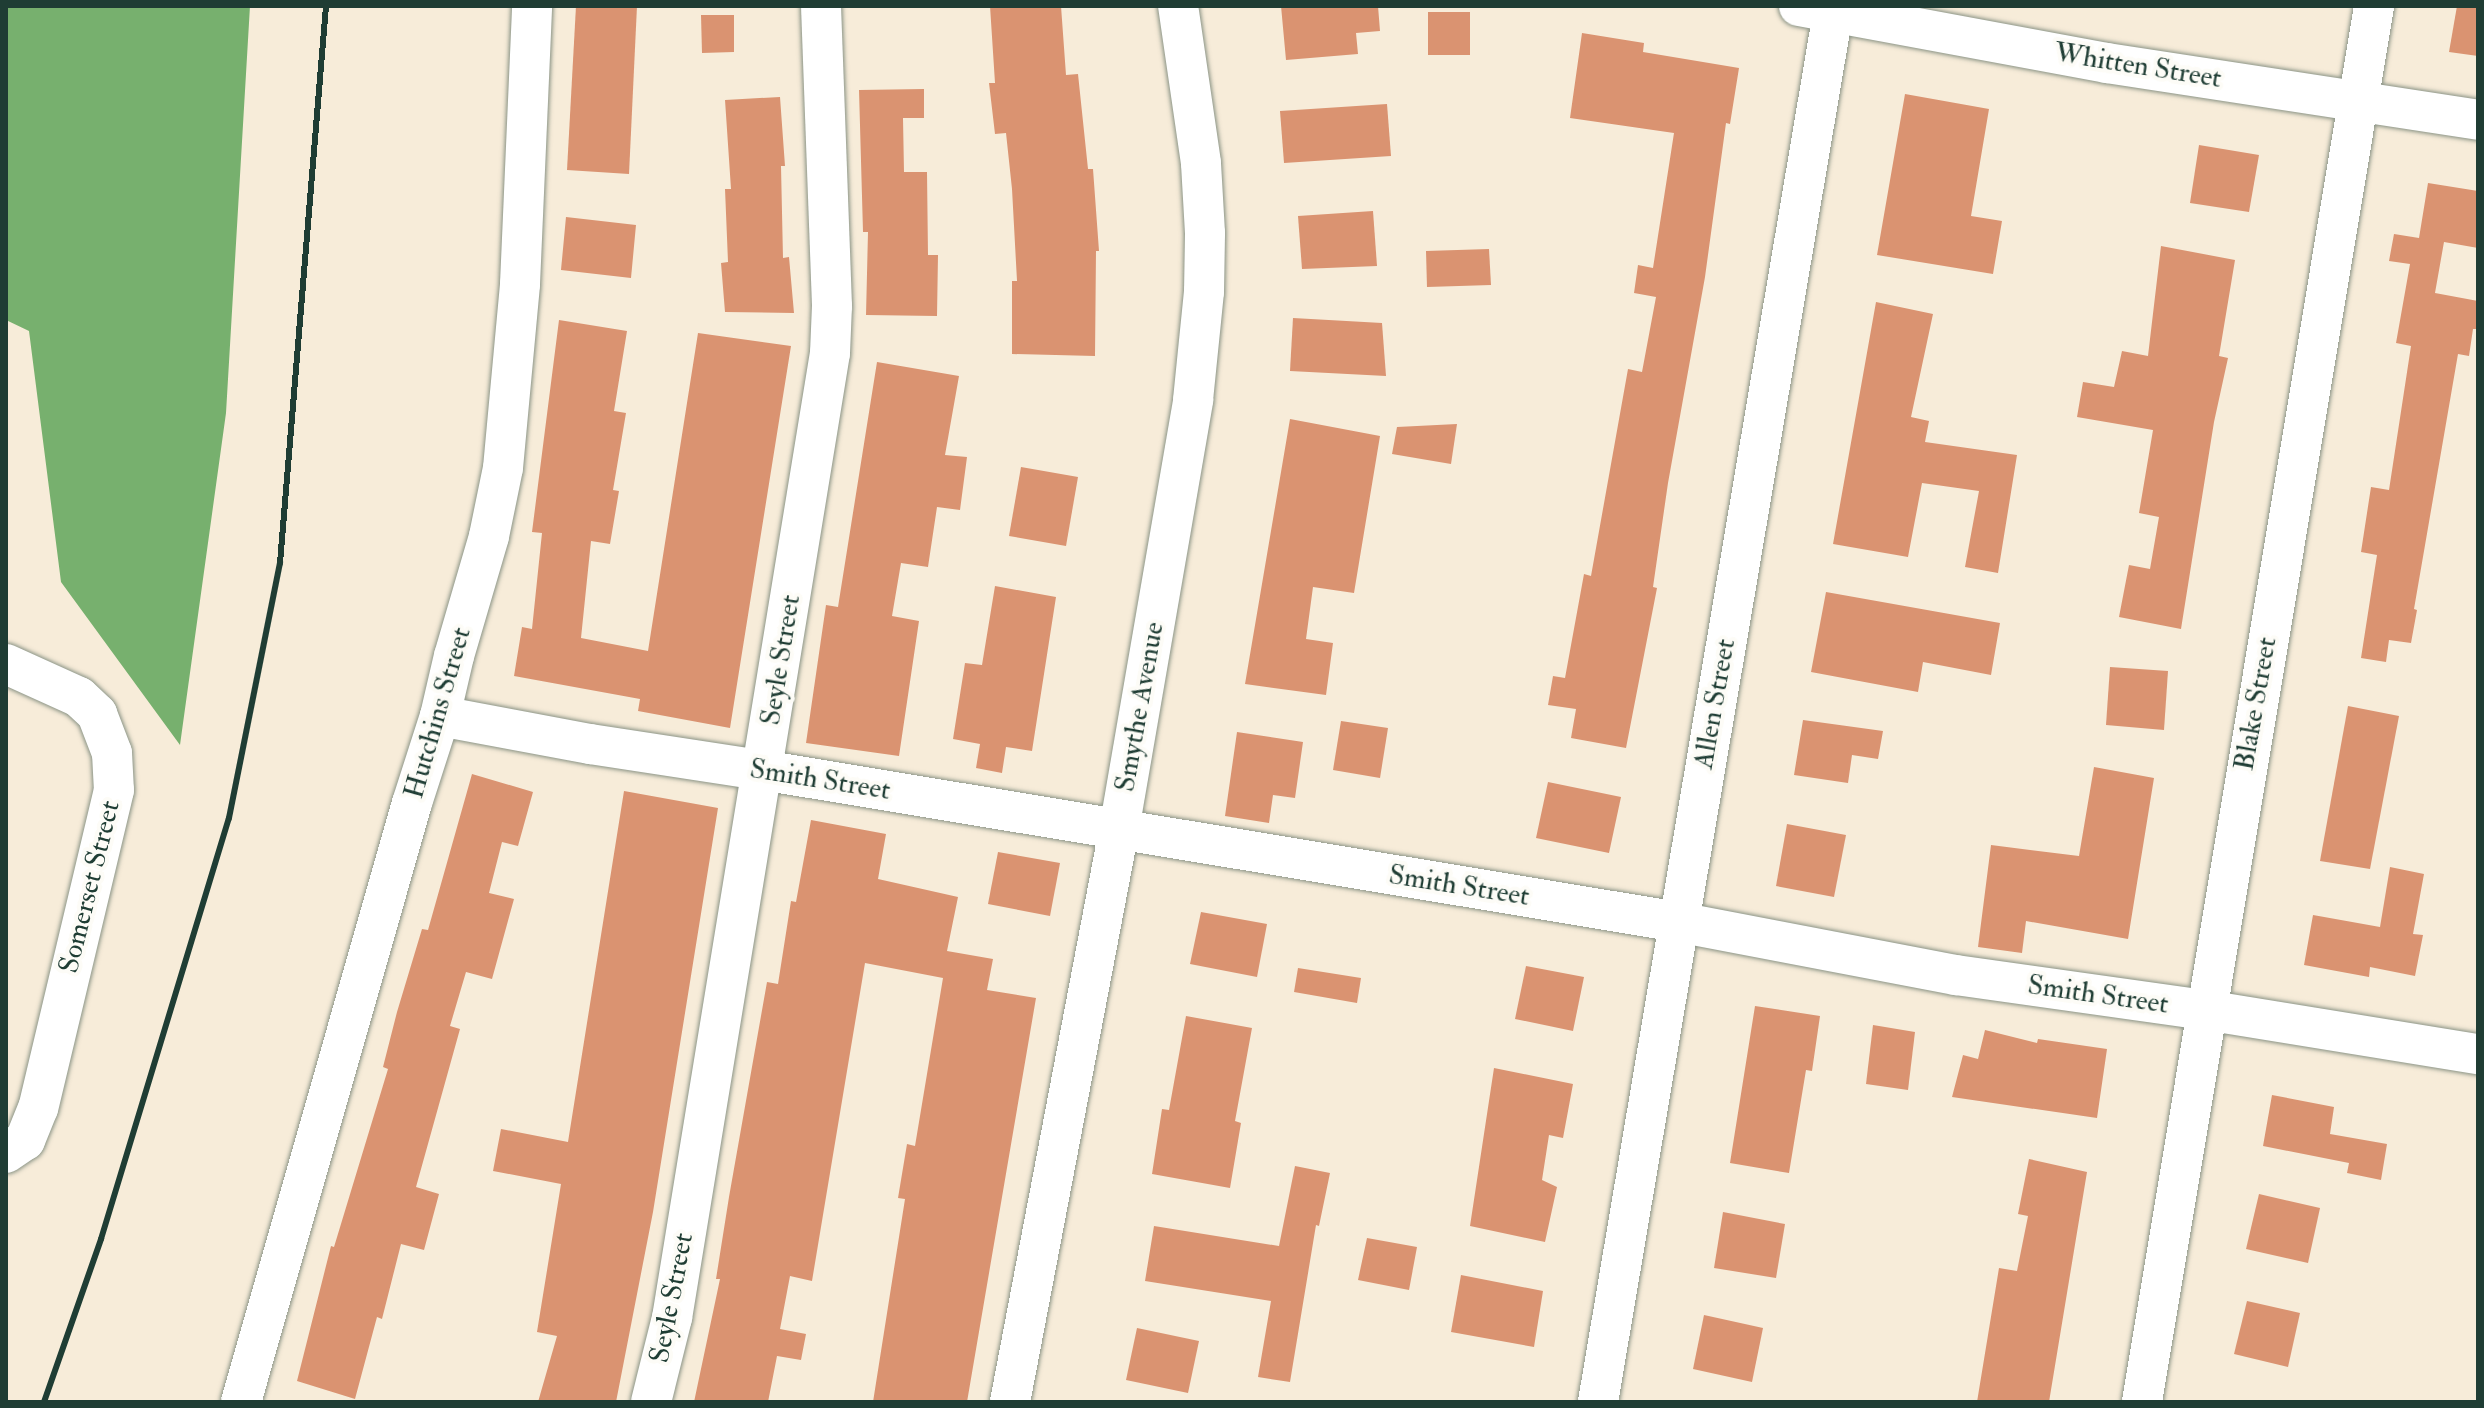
<!DOCTYPE html>
<html>
<head>
<meta charset="utf-8">
<style>
  body { margin:0 }
  #map { position:relative; width:2484px; height:1408px; overflow:hidden; background:#f7ecd9; font-family:"IM FELL Double Pica",serif }
  div>[style] { position:absolute }
  .forest>* { inset:0; background:#77b06e }
  .building>* { inset:0; background:#da9371 }
  .roads { filter:drop-shadow(0 0 2px #8b9486) drop-shadow(0 0 2px #8b9486) }
  .minor>* { height:40px; margin:-20px; padding:0 20px; transform-origin:20px; border-radius:20px; background:#fff }
  .rail>* { height:6px; margin:-3px; padding:0 3px; transform-origin:3px; border-radius:3px; background:#1f3d34 }
  span { translate:-50% -50%; white-space:nowrap; text-align:center; line-height:1.15; -webkit-text-stroke:8px #fdfcf7; paint-order:stroke }
  .street-label { font-size:28px; color:#1f3d34 }
  .frame { position:absolute; inset:0; border:8px solid #1f3d34; pointer-events:none }
</style>
</head>
<body>
<div id="map">
  <div class="forest">
    <i style="clip-path:polygon(6px 6px,250px 6px,226px 413px,180px 745px,61px 582px,29px 331px,6px 320px)"></i>
  </div>
  <div class="building">
    <i style="clip-path:polygon(576px 6px,637px 6px,629px 174px,567px 170px)"></i>
    <i style="clip-path:polygon(990px 6px,1061px 6px,1066px 75px,1078px 74px,1088px 169px,1093px 169px,1099px 251px,1096px 251px,1095px 356px,1012px 354px,1012px 281px,1017px 281px,1012px 189px,1006px 133px,995px 134px,989px 83px,995px 83px)"></i>
    <i style="clip-path:polygon(1281px 6px,1378px 6px,1380px 31px,1356px 33px,1358px 54px,1286px 60px)"></i>
    <i style="clip-path:polygon(2457px 6px,2478px 6px,2478px 56px,2449px 52px)"></i>
    <i style="clip-path:polygon(1428px 12px,1470px 12px,1470px 55px,1428px 55px)"></i>
    <i style="clip-path:polygon(701px 15px,734px 15px,734px 52px,702px 53px)"></i>
    <i style="clip-path:polygon(1582px 33px,1644px 43px,1643px 52px,1739px 68px,1730px 124px,1726px 123px,1705px 277px,1668px 483px,1653px 587px,1657px 588px,1626px 748px,1571px 738px,1576px 709px,1548px 705px,1553px 676px,1565px 678px,1584px 574px,1591px 576px,1628px 369px,1642px 372px,1656px 297px,1634px 293px,1638px 265px,1653px 268px,1674px 133px,1570px 118px)"></i>
    <i style="clip-path:polygon(924px 89px,924px 118px,903px 118px,904px 172px,927px 172px,928px 255px,938px 255px,937px 316px,866px 315px,868px 232px,863px 232px,859px 90px)"></i>
    <i style="clip-path:polygon(1905px 94px,1989px 109px,1971px 216px,2002px 221px,1993px 274px,1877px 255px)"></i>
    <i style="clip-path:polygon(780px 97px,785px 166px,781px 166px,783px 258px,789px 257px,794px 313px,725px 312px,721px 263px,728px 262px,725px 189px,731px 189px,725px 100px)"></i>
    <i style="clip-path:polygon(1387px 104px,1391px 156px,1284px 163px,1280px 111px)"></i>
    <i style="clip-path:polygon(2199px 145px,2259px 155px,2249px 212px,2190px 203px)"></i>
    <i style="clip-path:polygon(2428px 183px,2478px 191px,2478px 248px,2444px 242px,2435px 293px,2478px 301px,2478px 329px,2473px 329px,2469px 356px,2458px 354px,2414px 609px,2417px 610px,2411px 643px,2389px 640px,2386px 662px,2361px 658px,2377px 555px,2361px 552px,2371px 487px,2389px 490px,2411px 346px,2396px 343px,2410px 264px,2389px 261px,2394px 234px,2419px 238px)"></i>
    <i style="clip-path:polygon(1373px 211px,1377px 266px,1302px 269px,1298px 216px)"></i>
    <i style="clip-path:polygon(566px 217px,636px 225px,631px 278px,561px 270px)"></i>
    <i style="clip-path:polygon(2161px 246px,2235px 260px,2219px 356px,2228px 358px,2214px 422px,2181px 629px,2119px 617px,2129px 565px,2150px 569px,2159px 517px,2139px 513px,2153px 430px,2077px 417px,2083px 382px,2114px 387px,2122px 351px,2148px 356px)"></i>
    <i style="clip-path:polygon(1489px 249px,1491px 285px,1427px 287px,1426px 251px)"></i>
    <i style="clip-path:polygon(1876px 302px,1933px 314px,1911px 417px,1929px 421px,1925px 442px,2017px 455px,1998px 573px,1965px 567px,1979px 491px,1922px 483px,1908px 557px,1833px 544px)"></i>
    <i style="clip-path:polygon(1293px 318px,1382px 323px,1386px 376px,1290px 371px)"></i>
    <i style="clip-path:polygon(559px 320px,627px 331px,614px 411px,626px 413px,613px 490px,619px 491px,610px 544px,591px 541px,581px 638px,648px 651px,698px 333px,791px 346px,730px 728px,638px 711px,640px 699px,514px 676px,522px 627px,532px 629px,542px 533px,532px 532px)"></i>
    <i style="clip-path:polygon(877px 362px,959px 376px,945px 455px,967px 457px,960px 510px,937px 507px,928px 567px,901px 563px,892px 616px,919px 621px,899px 756px,806px 743px,826px 605px,838px 607px)"></i>
    <i style="clip-path:polygon(1290px 419px,1380px 436px,1354px 593px,1313px 587px,1306px 639px,1333px 643px,1326px 695px,1245px 684px)"></i>
    <i style="clip-path:polygon(1457px 424px,1451px 464px,1392px 454px,1397px 427px)"></i>
    <i style="clip-path:polygon(1021px 467px,1078px 477px,1066px 546px,1009px 536px)"></i>
    <i style="clip-path:polygon(995px 586px,1056px 597px,1032px 751px,1006px 747px,1002px 773px,976px 768px,980px 744px,953px 739px,965px 663px,982px 665px)"></i>
    <i style="clip-path:polygon(1826px 592px,2000px 623px,1991px 675px,1923px 662px,1918px 692px,1811px 672px)"></i>
    <i style="clip-path:polygon(2110px 667px,2168px 671px,2164px 730px,2106px 725px)"></i>
    <i style="clip-path:polygon(2348px 706px,2399px 716px,2370px 869px,2320px 861px)"></i>
    <i style="clip-path:polygon(1803px 720px,1883px 731px,1878px 759px,1852px 755px,1848px 783px,1794px 775px)"></i>
    <i style="clip-path:polygon(1341px 721px,1388px 728px,1380px 778px,1333px 770px)"></i>
    <i style="clip-path:polygon(1237px 732px,1303px 742px,1295px 798px,1273px 795px,1269px 823px,1225px 816px)"></i>
    <i style="clip-path:polygon(2094px 767px,2154px 778px,2128px 939px,2026px 921px,2022px 953px,1978px 947px,1991px 845px,2079px 856px)"></i>
    <i style="clip-path:polygon(472px 774px,533px 792px,518px 846px,502px 842px,489px 893px,514px 899px,492px 979px,466px 972px,450px 1026px,460px 1029px,416px 1187px,439px 1194px,424px 1250px,401px 1244px,382px 1319px,377px 1317px,355px 1399px,297px 1381px,331px 1246px,334px 1247px,388px 1069px,383px 1067px,397px 1012px,422px 929px,428px 930px)"></i>
    <i style="clip-path:polygon(1548px 782px,1621px 797px,1609px 853px,1536px 838px)"></i>
    <i style="clip-path:polygon(624px 791px,718px 808px,653px 1212px,616px 1402px,538px 1402px,557px 1336px,537px 1332px,561px 1184px,493px 1171px,501px 1129px,568px 1142px)"></i>
    <i style="clip-path:polygon(811px 820px,886px 834px,878px 879px,958px 897px,947px 951px,993px 959px,987px 990px,1036px 998px,967px 1402px,873px 1402px,905px 1199px,898px 1198px,907px 1144px,915px 1146px,943px 978px,865px 963px,812px 1281px,790px 1276px,780px 1329px,806px 1334px,801px 1360px,777px 1356px,768px 1402px,694px 1402px,720px 1279px,716px 1279px,729px 1197px,767px 982px,778px 984px,791px 901px,796px 902px)"></i>
    <i style="clip-path:polygon(1787px 824px,1846px 835px,1834px 897px,1776px 886px)"></i>
    <i style="clip-path:polygon(998px 852px,1060px 863px,1050px 916px,988px 904px)"></i>
    <i style="clip-path:polygon(2390px 867px,2424px 874px,2413px 934px,2423px 935px,2415px 976px,2370px 967px,2369px 977px,2304px 965px,2313px 915px,2380px 927px)"></i>
    <i style="clip-path:polygon(1201px 912px,1267px 924px,1257px 977px,1190px 964px)"></i>
    <i style="clip-path:polygon(1526px 966px,1584px 977px,1573px 1031px,1515px 1019px)"></i>
    <i style="clip-path:polygon(1298px 968px,1361px 978px,1357px 1003px,1294px 992px)"></i>
    <i style="clip-path:polygon(1755px 1006px,1820px 1016px,1812px 1071px,1806px 1070px,1789px 1173px,1730px 1163px)"></i>
    <i style="clip-path:polygon(1186px 1016px,1252px 1028px,1235px 1121px,1241px 1123px,1230px 1188px,1152px 1174px,1162px 1109px,1169px 1110px)"></i>
    <i style="clip-path:polygon(1873px 1025px,1915px 1032px,1908px 1090px,1866px 1084px)"></i>
    <i style="clip-path:polygon(1985px 1030px,2037px 1043px,2038px 1039px,2107px 1049px,2097px 1118px,1952px 1097px,1963px 1055px,1978px 1059px)"></i>
    <i style="clip-path:polygon(1494px 1068px,1573px 1084px,1563px 1138px,1549px 1135px,1542px 1180px,1557px 1187px,1545px 1242px,1470px 1226px)"></i>
    <i style="clip-path:polygon(2272px 1095px,2334px 1107px,2330px 1134px,2387px 1144px,2381px 1180px,2347px 1173px,2349px 1163px,2263px 1146px)"></i>
    <i style="clip-path:polygon(2029px 1159px,2087px 1172px,2049px 1402px,1977px 1402px,1999px 1268px,2017px 1271px,2028px 1216px,2018px 1214px)"></i>
    <i style="clip-path:polygon(1295px 1166px,1330px 1173px,1319px 1226px,1316px 1225px,1290px 1382px,1258px 1377px,1271px 1301px,1145px 1281px,1154px 1226px,1279px 1246px)"></i>
    <i style="clip-path:polygon(2259px 1194px,2320px 1208px,2308px 1263px,2246px 1249px)"></i>
    <i style="clip-path:polygon(1723px 1212px,1785px 1224px,1776px 1278px,1714px 1268px)"></i>
    <i style="clip-path:polygon(1367px 1238px,1417px 1247px,1409px 1290px,1358px 1280px)"></i>
    <i style="clip-path:polygon(1461px 1275px,1543px 1291px,1534px 1347px,1451px 1332px)"></i>
    <i style="clip-path:polygon(2247px 1301px,2300px 1313px,2288px 1367px,2234px 1354px)"></i>
    <i style="clip-path:polygon(1704px 1315px,1763px 1328px,1752px 1382px,1693px 1369px)"></i>
    <i style="clip-path:polygon(1137px 1328px,1199px 1341px,1188px 1393px,1126px 1380px)"></i>
  </div>
  <div class="roads">
    <div class="minor">
      <i style="left:1799px;top:6px;width:313px;rotate:10.5deg"></i>
      <i style="left:2107px;top:63px;width:375px;rotate:8.7deg"></i>
      <i style="left:6px;top:664px;width:80px;rotate:24.3deg"></i>
      <i style="left:79px;top:697px;width:25px;rotate:43deg"></i>
      <i style="left:97px;top:714px;width:42px;rotate:69deg"></i>
      <i style="left:112px;top:753px;width:37px;rotate:87deg"></i>
      <i style="left:114px;top:790px;width:327px;rotate:103.4deg"></i>
      <i style="left:38px;top:1108px;width:35px;rotate:112deg"></i>
      <i style="left:25px;top:1140px;width:23px;rotate:146deg"></i>
      <i style="left:440px;top:716px;width:153px;rotate:10.6deg"></i>
      <i style="left:590px;top:744px;width:192px;rotate:8.7deg"></i>
      <i style="left:780px;top:773px;width:910px;rotate:9.42deg"></i>
      <i style="left:1678px;top:922px;width:283px;rotate:10.8deg"></i>
      <i style="left:1956px;top:975px;width:251px;rotate:8deg"></i>
      <i style="left:2205px;top:1010px;width:277px;rotate:9.2deg"></i>
      <i style="left:241px;top:1402px;width:623px;rotate:-74.07deg"></i>
      <i style="left:412px;top:803px;width:91px;rotate:-72.2deg"></i>
      <i style="left:440px;top:716px;width:62px;rotate:-76.9deg"></i>
      <i style="left:454px;top:656px;width:125px;rotate:-73.7deg"></i>
      <i style="left:489px;top:536px;width:69px;rotate:-78.4deg"></i>
      <i style="left:503px;top:468px;width:185px;rotate:-84.7deg"></i>
      <i style="left:520px;top:284px;width:278px;rotate:-87.5deg"></i>
      <i style="left:651px;top:1402px;width:87px;rotate:-76deg"></i>
      <i style="left:672px;top:1318px;width:978px;rotate:-80.7deg"></i>
      <i style="left:830px;top:353px;width:47px;rotate:-87.6deg"></i>
      <i style="left:832px;top:306px;width:300px;rotate:-92.1deg"></i>
      <i style="left:1010px;top:1402px;width:582px;rotate:-79.21deg"></i>
      <i style="left:1119px;top:830px;width:436px;rotate:-80.2deg"></i>
      <i style="left:1193px;top:400px;width:109px;rotate:-84.2deg"></i>
      <i style="left:1204px;top:292px;width:59px;rotate:-89deg"></i>
      <i style="left:1205px;top:233px;width:70px;rotate:-93.3deg"></i>
      <i style="left:1201px;top:163px;width:159px;rotate:-98.3deg"></i>
      <i style="left:1598px;top:1402px;width:1416px;rotate:-80.4deg"></i>
      <i style="left:2142px;top:1402px;width:1415px;rotate:-80.56deg"></i>
    </div>
  </div>
  <div class="rail">
    <i style="left:44px;top:1402px;width:173px;rotate:-70.7deg"></i>
    <i style="left:101px;top:1239px;width:440px;rotate:-73.1deg"></i>
    <i style="left:229px;top:818px;width:260px;rotate:-78.7deg"></i>
    <i style="left:280px;top:563px;width:559px;rotate:-85.28deg"></i>
  </div>
  <div class="street-label">
    <span style="left:2138px;top:66px;rotate:9deg">Whitten Street</span>
    <span style="left:781px;top:660px;rotate:-81deg">Seyle Street</span>
    <span style="left:1715px;top:704px;rotate:-80deg">Allen Street</span>
    <span style="left:2256px;top:704px;rotate:-80deg">Blake Street</span>
    <span style="left:1140px;top:707px;rotate:-80deg">Smythe Avenue</span>
    <span style="left:438px;top:713px;rotate:-74deg">Hutchins Street</span>
    <span style="left:820px;top:780px;rotate:9deg">Smith Street</span>
    <span style="left:1459px;top:886px;rotate:9deg">Smith Street</span>
    <span style="left:90px;top:887px;rotate:-76deg">Somerset Street</span>
    <span style="left:2098px;top:995px;rotate:8deg">Smith Street</span>
    <span style="left:672px;top:1298px;rotate:-79deg">Seyle Street</span>
  </div>
  <div class="frame"></div>
</div>
</body>
</html>
